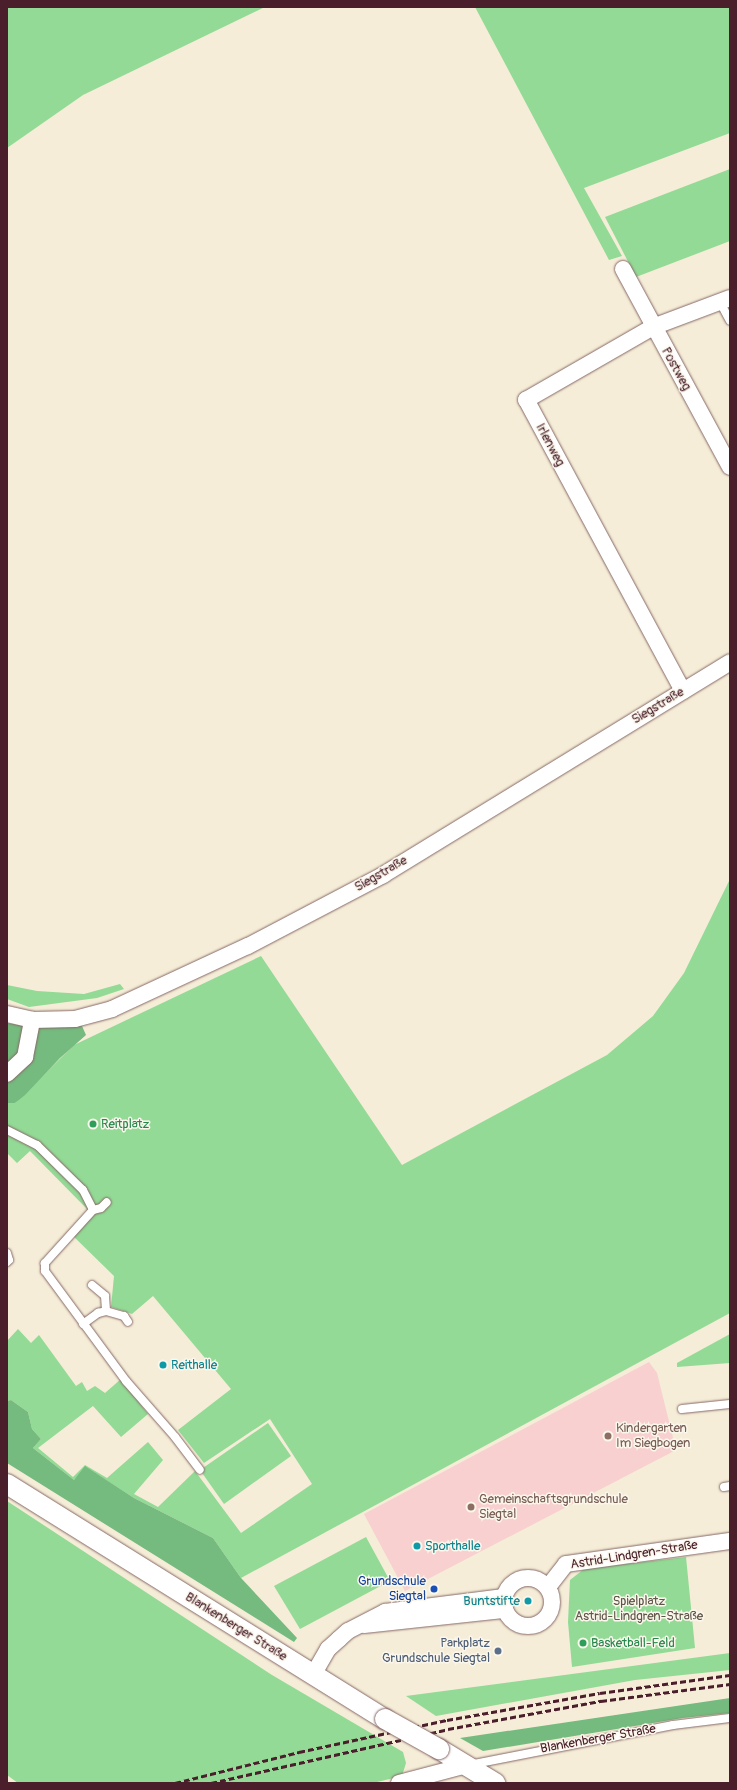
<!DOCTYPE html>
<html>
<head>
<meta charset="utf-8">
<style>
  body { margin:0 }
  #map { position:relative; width:737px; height:1790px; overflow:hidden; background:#f5edd7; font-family:Pangolin,sans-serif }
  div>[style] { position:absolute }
  .built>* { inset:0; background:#f7d0cf }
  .green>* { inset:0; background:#92da95 }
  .forest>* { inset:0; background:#75ba7e }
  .roads { filter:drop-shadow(0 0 1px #866767) drop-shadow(0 0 1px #866767) }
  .service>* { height:8px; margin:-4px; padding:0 4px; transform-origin:4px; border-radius:4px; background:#fff }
  .minor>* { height:16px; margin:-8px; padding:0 8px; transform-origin:8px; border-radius:8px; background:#fff }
  .minor>.ring { margin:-8px; padding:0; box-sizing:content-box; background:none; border:16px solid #fff; border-radius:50% }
  .tertiary>* { height:20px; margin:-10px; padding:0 10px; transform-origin:10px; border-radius:10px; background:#fff }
  .rail>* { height:3px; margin-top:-1.5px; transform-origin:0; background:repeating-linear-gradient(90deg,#4a1f2b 0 6px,transparent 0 9px) }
  .bridges { filter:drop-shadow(0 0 1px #866767) drop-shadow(0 0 1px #866767) }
  .tertiary-bridge>* { height:20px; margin:-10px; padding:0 10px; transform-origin:10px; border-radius:10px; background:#fff }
  .dots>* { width:11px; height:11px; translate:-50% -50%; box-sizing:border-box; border:2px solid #fbf7ec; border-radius:50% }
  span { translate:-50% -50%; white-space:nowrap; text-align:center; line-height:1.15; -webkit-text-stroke:3px #fbf7ec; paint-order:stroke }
  .street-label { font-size:13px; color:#4a1f2b }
  .leisure-label { font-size:13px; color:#27864d }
  .left { translate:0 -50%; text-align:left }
  .culture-label { font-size:13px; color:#0d838f }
  .right { translate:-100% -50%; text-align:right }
  .education-label { font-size:13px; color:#785e54 }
  .transit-label { font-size:13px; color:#164399 }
  .park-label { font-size:13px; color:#60574b }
  .service-label { font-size:13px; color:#4e5e75 }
  .frame { position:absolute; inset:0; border:8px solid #4a1f2b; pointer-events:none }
</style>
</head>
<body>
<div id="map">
  <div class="built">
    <i style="clip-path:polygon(649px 1362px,657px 1373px,676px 1450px,405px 1591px,364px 1514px)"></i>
  </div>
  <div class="green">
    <i style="clip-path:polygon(7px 7px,265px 7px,83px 95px,7px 148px)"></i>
    <i style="clip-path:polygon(475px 7px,730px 7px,730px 133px,584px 188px,622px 256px,609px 260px)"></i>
    <i style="clip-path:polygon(730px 169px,730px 241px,636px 277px,605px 217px)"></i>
    <i style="clip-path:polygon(730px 879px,730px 1313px,241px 1578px,213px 1538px,134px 1498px,86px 1467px,74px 1480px,33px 1448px,41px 1439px,32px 1429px,28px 1412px,11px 1400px,7px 1401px,7px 1341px,18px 1329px,31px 1343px,39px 1335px,76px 1386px,82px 1382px,87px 1391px,95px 1386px,105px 1393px,121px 1379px,148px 1414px,121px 1437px,93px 1406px,38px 1448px,73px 1477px,85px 1465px,107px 1478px,148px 1442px,163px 1460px,134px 1494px,158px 1507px,195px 1471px,241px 1533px,312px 1484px,270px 1419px,204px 1463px,178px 1430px,231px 1389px,153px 1296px,132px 1314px,111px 1307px,114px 1276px,69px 1232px,89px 1211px,30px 1151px,17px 1163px,7px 1153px,7px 1103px,15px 1103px,74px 1045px,261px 956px,402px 1165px,607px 1055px,653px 1016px,684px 973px)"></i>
    <i style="clip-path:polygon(120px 984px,124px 989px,97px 998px,29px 1007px,7px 999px,7px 985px,37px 991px,84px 994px)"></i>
    <i style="clip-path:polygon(730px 1334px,730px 1363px,677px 1367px,677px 1363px)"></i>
    <i style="clip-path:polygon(268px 1423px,291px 1456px,224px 1504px,200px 1470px)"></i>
    <i style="clip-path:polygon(7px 1501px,272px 1675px,403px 1752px,406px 1763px,402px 1776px,373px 1783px,18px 1783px,7px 1775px)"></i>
    <i style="clip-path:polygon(366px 1537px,390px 1581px,300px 1629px,274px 1586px)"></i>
    <i style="clip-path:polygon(686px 1557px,695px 1648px,572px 1667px,568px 1622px,570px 1580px,584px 1569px)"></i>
    <i style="clip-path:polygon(730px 1653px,730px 1670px,635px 1680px,436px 1716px,406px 1696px)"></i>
  </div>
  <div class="forest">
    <i style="clip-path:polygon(7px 1023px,37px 1028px,82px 1026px,86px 1035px,60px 1058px,25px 1095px,15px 1103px,7px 1103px)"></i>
    <i style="clip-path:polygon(11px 1400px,28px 1412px,32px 1429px,41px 1439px,33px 1448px,74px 1480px,85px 1466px,134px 1498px,213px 1538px,241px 1578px,297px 1638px,294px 1642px,7px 1463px,7px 1401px)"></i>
    <i style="clip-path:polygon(730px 1698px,730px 1713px,683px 1718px,483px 1751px,460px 1738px)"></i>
  </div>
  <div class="roads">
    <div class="service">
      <i style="left:720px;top:302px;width:21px;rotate:62deg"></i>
      <i style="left:7px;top:1130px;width:34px;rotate:27deg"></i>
      <i style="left:37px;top:1145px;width:64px;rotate:44.4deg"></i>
      <i style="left:83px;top:1190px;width:22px;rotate:63deg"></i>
      <i style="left:93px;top:1210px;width:72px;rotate:132.2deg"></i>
      <i style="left:45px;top:1263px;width:8px;rotate:90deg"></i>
      <i style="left:45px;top:1271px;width:137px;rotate:53.6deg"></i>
      <i style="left:126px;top:1381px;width:74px;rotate:48.8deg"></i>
      <i style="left:175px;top:1437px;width:41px;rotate:52.9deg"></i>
      <i style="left:93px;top:1210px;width:8px;rotate:-14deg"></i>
      <i style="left:101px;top:1208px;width:8px;rotate:-45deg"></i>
      <i style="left:7px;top:1253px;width:7px;rotate:74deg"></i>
      <i style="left:9px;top:1260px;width:3px;rotate:135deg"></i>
      <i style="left:92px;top:1285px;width:17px;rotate:40deg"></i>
      <i style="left:105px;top:1296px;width:15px;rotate:86deg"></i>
      <i style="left:83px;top:1324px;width:19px;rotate:-36deg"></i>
      <i style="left:98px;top:1313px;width:8px;rotate:-14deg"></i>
      <i style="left:106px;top:1311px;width:19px;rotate:16deg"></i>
      <i style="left:124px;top:1316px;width:7px;rotate:56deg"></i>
      <i style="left:682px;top:1409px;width:48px;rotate:-5.9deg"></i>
      <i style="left:724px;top:1487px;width:6px;rotate:-9deg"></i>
      <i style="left:469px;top:1765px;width:208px;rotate:-11.1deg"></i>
      <i style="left:673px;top:1725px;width:57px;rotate:-7deg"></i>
    </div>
    <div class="minor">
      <i style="left:623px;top:269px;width:225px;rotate:61.6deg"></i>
      <i style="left:683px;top:691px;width:331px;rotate:-118.3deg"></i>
      <i style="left:526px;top:400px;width:146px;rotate:-29.9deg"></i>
      <i style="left:653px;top:327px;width:82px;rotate:-20.6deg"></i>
      <i style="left:7px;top:1014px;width:26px;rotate:13deg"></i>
      <i style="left:32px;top:1020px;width:43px;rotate:-1.3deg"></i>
      <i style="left:75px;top:1019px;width:38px;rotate:-15deg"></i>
      <i style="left:112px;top:1009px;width:150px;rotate:-24.9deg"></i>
      <i style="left:248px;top:946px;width:153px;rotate:-27.7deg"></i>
      <i style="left:383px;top:875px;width:407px;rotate:-31.5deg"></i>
      <i style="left:7px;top:1074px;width:25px;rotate:-43deg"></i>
      <i style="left:25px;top:1057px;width:38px;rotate:-79deg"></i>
      <i class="ring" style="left:504px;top:1578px;width:32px;height:32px"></i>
      <i style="left:548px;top:1587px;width:29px;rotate:-52deg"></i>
      <i style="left:566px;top:1564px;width:166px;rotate:-8deg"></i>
      <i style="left:364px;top:1625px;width:142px;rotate:-6.1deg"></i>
      <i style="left:313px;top:1675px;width:30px;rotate:-60deg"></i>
      <i style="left:328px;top:1649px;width:15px;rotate:-42deg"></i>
      <i style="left:339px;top:1639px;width:12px;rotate:-42deg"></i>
      <i style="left:348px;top:1631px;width:42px;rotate:-27.2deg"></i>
      <i style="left:385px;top:1612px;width:120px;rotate:-7.2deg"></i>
      <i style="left:399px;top:1783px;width:70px;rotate:-14.8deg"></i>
    </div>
    <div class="tertiary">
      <i style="left:7px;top:1484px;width:445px;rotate:31.9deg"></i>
      <i style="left:439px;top:1749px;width:66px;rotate:31.3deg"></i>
    </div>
  </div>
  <div class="rail">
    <i style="left:175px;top:1783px;width:128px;rotate:-14deg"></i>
    <i style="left:299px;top:1752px;width:151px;rotate:-12.2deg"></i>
    <i style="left:447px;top:1720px;width:155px;rotate:-10deg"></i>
    <i style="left:600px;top:1693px;width:131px;rotate:-7.9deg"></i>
    <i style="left:211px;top:1783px;width:243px;rotate:-12.8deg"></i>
    <i style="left:448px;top:1729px;width:156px;rotate:-10.4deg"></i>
    <i style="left:601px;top:1701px;width:130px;rotate:-7.5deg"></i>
  </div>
  <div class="bridges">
    <div class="tertiary-bridge">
      <i style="left:385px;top:1719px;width:62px;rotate:29.1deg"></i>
    </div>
  </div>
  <div class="dots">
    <i style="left:93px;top:1124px;background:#2e9e5b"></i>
    <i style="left:163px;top:1365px;background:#0f9aa8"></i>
    <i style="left:608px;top:1436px;background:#8d6e63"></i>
    <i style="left:471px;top:1507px;background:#8d6e63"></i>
    <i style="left:417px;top:1546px;background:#0f9aa8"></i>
    <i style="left:434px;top:1589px;background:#1a4fb4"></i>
    <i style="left:528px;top:1601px;background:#0f9aa8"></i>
    <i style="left:583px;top:1643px;background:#2e9e5b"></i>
    <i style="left:498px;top:1651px;background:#5c6f8a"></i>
  </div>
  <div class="street-label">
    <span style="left:676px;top:369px;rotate:61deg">Postweg</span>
    <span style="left:550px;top:445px;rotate:62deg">Irlenweg</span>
    <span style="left:658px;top:706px;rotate:-31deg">Siegstraße</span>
    <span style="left:381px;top:874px;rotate:-30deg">Siegstraße</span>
    <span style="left:634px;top:1555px;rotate:-9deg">Astrid-Lindgren-Straße</span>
    <span style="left:236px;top:1627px;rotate:32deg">Blankenberger Straße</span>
    <span style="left:598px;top:1739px;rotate:-10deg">Blankenberger Straße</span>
  </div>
  <div class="leisure-label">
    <span class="left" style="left:101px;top:1124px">Reitplatz</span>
    <span class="left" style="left:591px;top:1643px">Basketball-Feld</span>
  </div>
  <div class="culture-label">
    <span class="left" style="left:171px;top:1365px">Reithalle</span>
    <span class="left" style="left:425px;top:1546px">Sporthalle</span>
    <span class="right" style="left:520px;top:1601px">Buntstifte</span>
  </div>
  <div class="education-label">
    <span class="left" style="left:616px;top:1436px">Kindergarten<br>Im Siegbogen</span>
    <span class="left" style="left:479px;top:1507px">Gemeinschaftsgrundschule<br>Siegtal</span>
  </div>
  <div class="transit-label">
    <span class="right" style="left:426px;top:1589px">Grundschule<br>Siegtal</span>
  </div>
  <div class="park-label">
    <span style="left:639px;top:1609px">Spielplatz<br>Astrid-Lindgren-Straße</span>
  </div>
  <div class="service-label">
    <span class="right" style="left:490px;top:1651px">Parkplatz<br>Grundschule Siegtal</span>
  </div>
  <div class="frame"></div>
</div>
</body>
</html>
